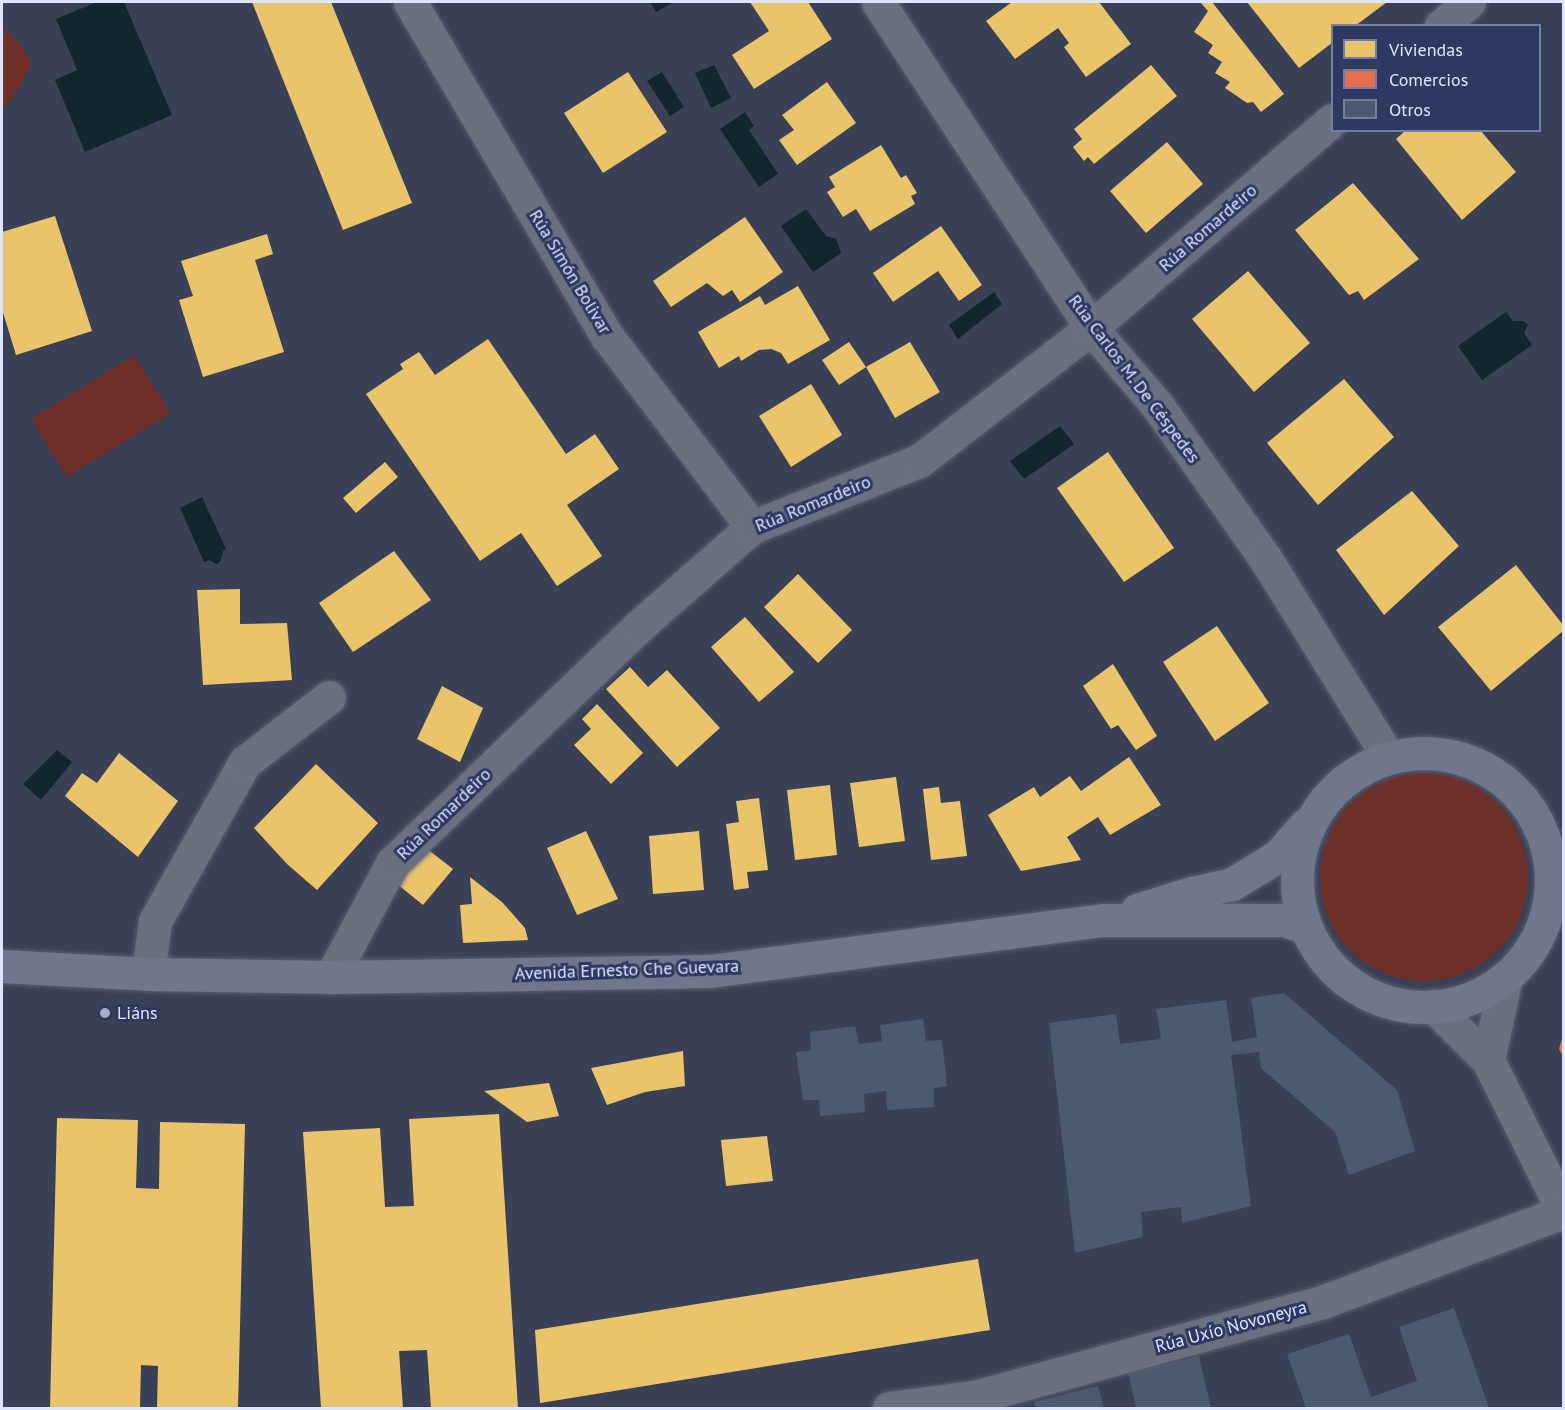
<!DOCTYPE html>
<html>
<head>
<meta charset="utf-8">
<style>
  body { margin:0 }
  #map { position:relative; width:1565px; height:1410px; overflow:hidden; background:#3a4056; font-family:"PT Sans",sans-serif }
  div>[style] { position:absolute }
  .green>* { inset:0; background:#6f302a }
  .round { border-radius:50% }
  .water>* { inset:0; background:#12272d }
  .homes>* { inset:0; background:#e9c46a }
  .shops>* { inset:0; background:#e76f51 }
  .building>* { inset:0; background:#4c5a70 }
  .roads { filter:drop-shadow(0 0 2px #595e72) drop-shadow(0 0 2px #595e72) }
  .minor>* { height:33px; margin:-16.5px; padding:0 16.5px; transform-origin:16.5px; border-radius:16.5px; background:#6b7081 }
  .major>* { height:33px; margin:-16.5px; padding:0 16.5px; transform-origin:16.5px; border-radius:16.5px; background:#70768c }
  .major>.ring { margin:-16.5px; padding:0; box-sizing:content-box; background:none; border:33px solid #70768c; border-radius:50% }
  .dots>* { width:16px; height:16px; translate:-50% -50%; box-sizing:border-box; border:3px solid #2e3962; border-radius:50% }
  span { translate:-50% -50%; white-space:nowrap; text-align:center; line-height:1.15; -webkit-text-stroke:6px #2e3962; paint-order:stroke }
  .street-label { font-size:18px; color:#dde5ff }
  .poi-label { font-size:18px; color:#dde5ff }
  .left { translate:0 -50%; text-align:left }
  .frame { position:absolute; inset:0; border:3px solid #dde5ff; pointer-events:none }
  .legend { position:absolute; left:1331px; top:24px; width:210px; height:108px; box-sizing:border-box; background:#2e3962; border:2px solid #747ea1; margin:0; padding:8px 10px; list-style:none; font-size:18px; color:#dde5ff }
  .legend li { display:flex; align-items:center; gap:12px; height:30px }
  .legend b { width:30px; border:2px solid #747ea1 }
</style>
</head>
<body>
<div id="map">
  <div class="green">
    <i style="clip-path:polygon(2px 27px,23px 48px,31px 63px,20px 87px,2px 111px)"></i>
    <i style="clip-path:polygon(134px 355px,171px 413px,67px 477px,31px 419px)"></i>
    <i class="round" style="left:1320px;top:773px;width:208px;height:208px"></i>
  </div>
  <div class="water">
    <i style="clip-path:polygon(97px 2px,124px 2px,172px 115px,85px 152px,55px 80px,77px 70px,56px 19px)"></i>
    <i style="clip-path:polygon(650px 2px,674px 2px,656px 12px)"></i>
    <i style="clip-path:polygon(714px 65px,731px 98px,711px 108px,695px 73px)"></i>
    <i style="clip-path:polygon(662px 72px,684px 107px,670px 116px,647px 81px)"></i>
    <i style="clip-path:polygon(745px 112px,754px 126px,749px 130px,778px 174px,759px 187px,720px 129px)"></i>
    <i style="clip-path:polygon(806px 209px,826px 236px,836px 239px,841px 253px,813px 272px,781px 226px)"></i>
    <i style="clip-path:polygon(994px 292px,1002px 304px,958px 339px,949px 325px)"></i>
    <i style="clip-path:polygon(1506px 312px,1513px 321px,1523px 321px,1528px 325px,1524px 333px,1532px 345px,1482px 380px,1458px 346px)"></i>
    <i style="clip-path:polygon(1060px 426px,1074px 444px,1024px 479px,1010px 461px)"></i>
    <i style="clip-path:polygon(202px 497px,226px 549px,223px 551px,220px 562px,216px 564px,210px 560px,204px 562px,180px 508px)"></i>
    <i style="clip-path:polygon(57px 750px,72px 762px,41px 800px,23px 784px)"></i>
  </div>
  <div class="homes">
    <i style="clip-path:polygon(252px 2px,331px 2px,412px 203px,343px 230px)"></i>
    <i style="clip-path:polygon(750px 2px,808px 2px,832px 39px,754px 89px,732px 55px,769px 31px)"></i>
    <i style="clip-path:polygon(1012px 2px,1099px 2px,1131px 44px,1086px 77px,1064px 47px,1069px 43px,1058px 28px,1015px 59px,986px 21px)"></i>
    <i style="clip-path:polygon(1200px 2px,1212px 2px,1284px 94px,1261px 112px,1253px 102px,1247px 103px,1225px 88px,1230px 82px,1215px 73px,1222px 62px,1208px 53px,1213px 45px,1194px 32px,1208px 11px)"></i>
    <i style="clip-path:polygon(1247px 2px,1387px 2px,1355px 26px,1332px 26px,1332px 43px,1299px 68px)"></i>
    <i style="clip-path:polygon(1151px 65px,1177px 96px,1094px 164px,1088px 157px,1084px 161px,1073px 147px,1082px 139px,1074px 129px)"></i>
    <i style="clip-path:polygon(628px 72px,667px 132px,603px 173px,564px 113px)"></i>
    <i style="clip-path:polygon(827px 82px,856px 123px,797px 165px,779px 140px,794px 130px,782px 115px)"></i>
    <i style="clip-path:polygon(1406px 130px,1480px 130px,1516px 172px,1462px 220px,1396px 139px)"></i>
    <i style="clip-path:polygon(1167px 142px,1203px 184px,1146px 233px,1110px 191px)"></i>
    <i style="clip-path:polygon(881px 145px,901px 178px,906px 175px,917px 193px,911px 196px,915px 204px,870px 231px,856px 209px,843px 217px,827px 192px,835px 187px,829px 177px)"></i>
    <i style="clip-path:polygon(1353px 183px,1419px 259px,1364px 300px,1358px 291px,1349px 295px,1295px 230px)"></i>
    <i style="clip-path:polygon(55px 216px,92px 331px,16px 355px,2px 309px,2px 232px)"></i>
    <i style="clip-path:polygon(745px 217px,783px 272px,740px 302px,732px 290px,723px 296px,707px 283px,671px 307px,653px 281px)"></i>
    <i style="clip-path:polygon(941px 226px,982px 285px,959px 301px,938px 271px,893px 302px,873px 273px)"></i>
    <i style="clip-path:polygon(267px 234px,273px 254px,255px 260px,284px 352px,203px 377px,179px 300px,193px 296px,181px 261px)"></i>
    <i style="clip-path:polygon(1248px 271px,1310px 343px,1254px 392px,1192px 319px)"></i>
    <i style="clip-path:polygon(798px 286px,830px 340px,788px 364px,781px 353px,771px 349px,759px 350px,741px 361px,739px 356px,719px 368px,698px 332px,760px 296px,765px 305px)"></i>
    <i style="clip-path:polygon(488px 339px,566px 454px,595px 434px,619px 469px,567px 505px,602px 556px,557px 586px,521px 533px,480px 561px,366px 394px,403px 369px,400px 364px,419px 352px,435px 375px)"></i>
    <i style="clip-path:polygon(849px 342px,866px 367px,839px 385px,822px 360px)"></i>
    <i style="clip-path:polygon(910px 342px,940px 392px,895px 418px,866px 367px)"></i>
    <i style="clip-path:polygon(1344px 379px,1394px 437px,1318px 505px,1267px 443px)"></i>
    <i style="clip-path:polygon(811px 384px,842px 435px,791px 467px,759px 416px)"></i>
    <i style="clip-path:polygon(1108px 452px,1174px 548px,1124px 582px,1057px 488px)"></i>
    <i style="clip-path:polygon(385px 462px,398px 477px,356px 513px,343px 498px)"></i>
    <i style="clip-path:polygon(1412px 491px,1459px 546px,1384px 615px,1336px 550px)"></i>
    <i style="clip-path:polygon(394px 551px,431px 600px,353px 652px,319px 603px)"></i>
    <i style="clip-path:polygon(1516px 565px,1563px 625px,1563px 631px,1491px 691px,1438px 627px)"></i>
    <i style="clip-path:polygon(798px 574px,852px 630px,818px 663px,764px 607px)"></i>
    <i style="clip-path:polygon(240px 589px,240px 624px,287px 623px,292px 680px,203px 685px,197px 590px)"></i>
    <i style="clip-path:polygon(745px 617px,794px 672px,759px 702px,711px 647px)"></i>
    <i style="clip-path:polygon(1217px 626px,1269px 703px,1215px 741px,1163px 662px)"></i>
    <i style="clip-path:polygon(1113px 664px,1157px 736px,1136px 750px,1118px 725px,1111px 729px,1083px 686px)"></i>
    <i style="clip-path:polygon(630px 667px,648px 687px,667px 670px,720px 728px,677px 767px,606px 689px)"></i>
    <i style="clip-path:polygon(442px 686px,483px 708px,460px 762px,417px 739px)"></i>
    <i style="clip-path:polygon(597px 704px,643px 753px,611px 784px,574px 745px,591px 729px,582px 719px)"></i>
    <i style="clip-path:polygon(119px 753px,178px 801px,138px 857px,65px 796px,82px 773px,97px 783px)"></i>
    <i style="clip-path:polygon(1129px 757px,1161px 805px,1110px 835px,1098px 817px,1067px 837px,1081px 860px,1021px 871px,988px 815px,1034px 787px,1040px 797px,1070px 776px,1081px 791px)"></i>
    <i style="clip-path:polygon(316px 764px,378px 823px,317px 890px,287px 864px,254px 828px)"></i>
    <i style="clip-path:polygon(896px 777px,905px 841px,859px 847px,850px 783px)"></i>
    <i style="clip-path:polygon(830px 785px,837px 855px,795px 860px,787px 790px)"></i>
    <i style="clip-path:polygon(939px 787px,941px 803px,960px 801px,967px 856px,931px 860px,923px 789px)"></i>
    <i style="clip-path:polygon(759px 798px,768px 870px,747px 872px,749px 888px,734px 890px,726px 824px,739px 822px,736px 801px)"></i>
    <i style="clip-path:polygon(586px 831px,618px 899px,577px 915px,547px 848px)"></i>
    <i style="clip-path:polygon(699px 831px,704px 890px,653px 894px,649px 836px)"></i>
    <i style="clip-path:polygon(426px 848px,453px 869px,423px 905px,397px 884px)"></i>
    <i style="clip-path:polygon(470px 877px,502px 902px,525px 928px,528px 940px,463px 943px,460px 905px,472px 904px)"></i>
    <i style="clip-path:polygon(683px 1051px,685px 1086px,645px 1092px,607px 1105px,591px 1068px)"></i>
    <i style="clip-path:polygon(549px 1083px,559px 1116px,527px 1122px,484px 1091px)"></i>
    <i style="clip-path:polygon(499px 1114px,518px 1408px,431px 1408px,427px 1350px,399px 1351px,403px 1408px,321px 1408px,303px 1132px,380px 1128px,385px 1207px,414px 1206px,409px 1119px)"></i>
    <i style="clip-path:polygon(57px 1118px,138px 1120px,136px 1188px,159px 1189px,160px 1122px,245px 1124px,238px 1408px,157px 1408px,158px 1366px,141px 1365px,140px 1408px,50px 1408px)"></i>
    <i style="clip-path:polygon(767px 1136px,773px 1181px,726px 1186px,721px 1140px)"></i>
    <i style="clip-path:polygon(978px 1259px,990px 1330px,540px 1403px,535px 1330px)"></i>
  </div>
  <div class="shops">
    <i style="clip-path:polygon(1563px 1035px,1564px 1035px,1564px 1058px,1559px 1049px)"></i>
  </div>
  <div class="building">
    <i style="clip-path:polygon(1284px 993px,1397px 1090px,1415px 1151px,1349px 1175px,1335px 1132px,1261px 1068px,1259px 1052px,1231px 1055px,1251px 1206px,1182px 1223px,1181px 1207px,1141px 1212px,1143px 1237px,1075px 1253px,1049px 1023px,1116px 1014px,1120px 1044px,1161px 1039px,1156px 1009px,1226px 1000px,1232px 1042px,1257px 1037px,1251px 998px)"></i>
    <i style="clip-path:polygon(923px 1019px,926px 1041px,942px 1040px,947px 1086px,934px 1088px,934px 1107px,887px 1110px,886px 1091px,864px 1094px,865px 1112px,820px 1116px,819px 1100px,803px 1100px,796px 1052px,811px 1051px,810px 1032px,855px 1026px,859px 1044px,882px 1041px,880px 1025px)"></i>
    <i style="clip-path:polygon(1454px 1308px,1489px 1408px,1306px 1408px,1287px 1354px,1349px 1334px,1371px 1397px,1417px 1381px,1399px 1327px)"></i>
    <i style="clip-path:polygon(1199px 1356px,1211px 1408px,1136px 1408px,1128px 1373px)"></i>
    <i style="clip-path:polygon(1098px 1386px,1104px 1408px,1035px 1408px,1034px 1402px)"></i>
  </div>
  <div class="roads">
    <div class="minor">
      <i style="left:410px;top:2px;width:388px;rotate:59.5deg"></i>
      <i style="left:607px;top:336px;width:240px;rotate:52.8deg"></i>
      <i style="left:878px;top:2px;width:389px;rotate:56.8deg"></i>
      <i style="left:1091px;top:328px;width:101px;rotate:49.4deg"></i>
      <i style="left:1157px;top:405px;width:187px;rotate:54.8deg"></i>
      <i style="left:1265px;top:558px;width:235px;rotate:58.2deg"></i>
      <i style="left:1441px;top:26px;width:37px;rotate:-41deg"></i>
      <i style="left:148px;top:974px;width:53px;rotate:-82.5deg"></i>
      <i style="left:155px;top:921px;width:183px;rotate:-60.5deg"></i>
      <i style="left:245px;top:762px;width:106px;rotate:-37.7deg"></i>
      <i style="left:331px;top:977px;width:129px;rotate:-61.8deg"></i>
      <i style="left:392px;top:863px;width:341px;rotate:-43.8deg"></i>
      <i style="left:638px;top:627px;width:152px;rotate:-41.3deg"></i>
      <i style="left:752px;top:527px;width:180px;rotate:-21.6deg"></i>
      <i style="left:919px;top:461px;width:217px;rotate:-37.7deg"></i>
      <i style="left:1091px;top:328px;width:318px;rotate:-40.8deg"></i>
      <i style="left:1433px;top:1006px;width:77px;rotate:44.5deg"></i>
      <i style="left:1488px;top:1060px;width:171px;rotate:63.6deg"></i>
      <i style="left:1488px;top:1060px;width:85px;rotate:-77.8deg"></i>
      <i style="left:889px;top:1408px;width:87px;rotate:-7.3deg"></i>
      <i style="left:975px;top:1397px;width:363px;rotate:-15.3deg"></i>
      <i style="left:1325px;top:1301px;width:254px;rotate:-20.5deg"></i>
    </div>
    <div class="major">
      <i class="ring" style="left:1297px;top:753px;width:221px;height:221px"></i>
      <i style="left:1137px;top:910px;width:58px;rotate:-17.2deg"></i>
      <i style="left:1192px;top:893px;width:41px;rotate:-12.7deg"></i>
      <i style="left:1232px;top:884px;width:54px;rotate:-31.3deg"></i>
      <i style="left:1278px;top:856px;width:41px;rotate:-48.9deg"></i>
      <i style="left:2px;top:966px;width:146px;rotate:3.1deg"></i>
      <i style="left:148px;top:974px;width:183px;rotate:0.9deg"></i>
      <i style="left:331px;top:977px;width:379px;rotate:-0.9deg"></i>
      <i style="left:710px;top:971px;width:396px;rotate:-7.4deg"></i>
      <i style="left:1103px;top:920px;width:181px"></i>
      <i style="left:1284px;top:920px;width:23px;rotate:18deg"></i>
    </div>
  </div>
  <div class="dots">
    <i style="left:105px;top:1013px;background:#a4abc4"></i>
  </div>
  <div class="street-label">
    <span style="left:1208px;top:228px;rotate:-41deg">Rúa Romardeiro</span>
    <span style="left:570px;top:272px;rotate:59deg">Rúa Simón Bolivar</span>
    <span style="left:1134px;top:379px;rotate:53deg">Rúa Carlos M. De Céspedes</span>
    <span style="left:813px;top:504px;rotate:-22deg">Rúa Romardeiro</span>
    <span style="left:444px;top:814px;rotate:-44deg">Rúa Romardeiro</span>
    <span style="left:627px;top:970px;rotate:-2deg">Avenida Ernesto Che Guevara</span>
    <span style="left:1231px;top:1327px;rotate:-15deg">Rúa Uxío Novoneyra</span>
  </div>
  <div class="poi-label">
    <span class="left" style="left:117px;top:1013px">Liáns</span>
  </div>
  <div class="frame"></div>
  <ul class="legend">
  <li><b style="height:16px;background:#e9c46a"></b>Viviendas</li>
  <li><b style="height:16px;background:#e76f51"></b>Comercios</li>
  <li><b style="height:16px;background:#4c5a70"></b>Otros</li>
  </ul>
</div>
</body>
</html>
